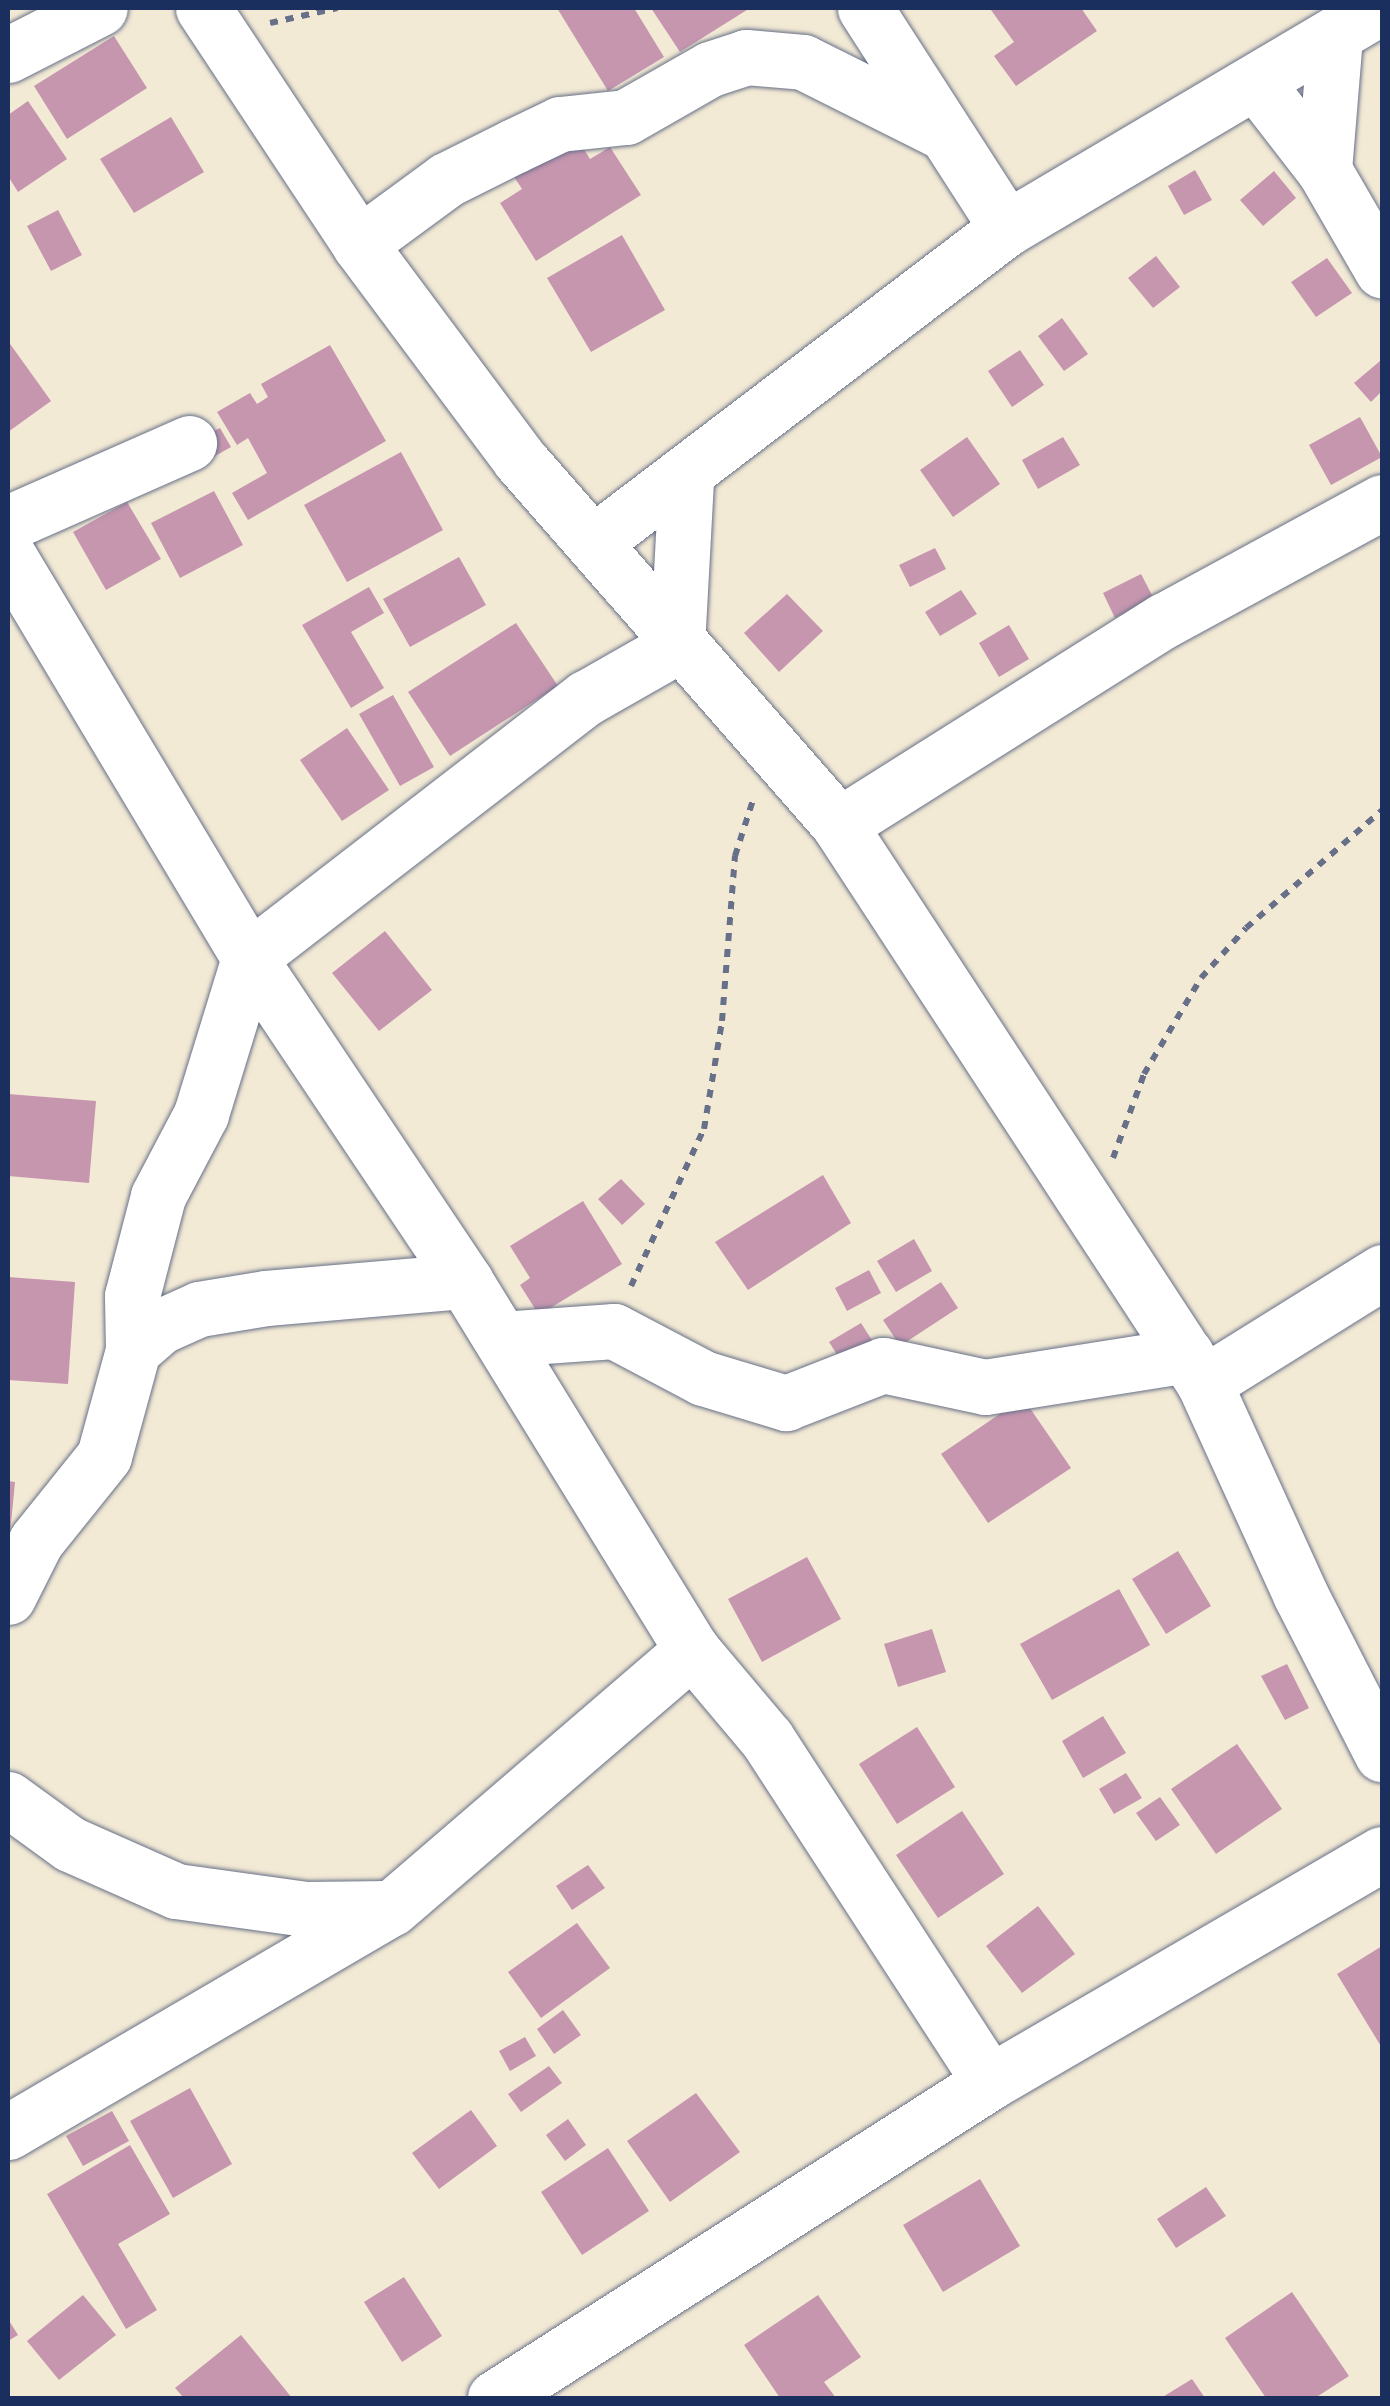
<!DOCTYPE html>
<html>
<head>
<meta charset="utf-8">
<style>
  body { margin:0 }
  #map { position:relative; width:1390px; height:2406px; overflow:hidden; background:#f3ead5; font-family:Caveat,sans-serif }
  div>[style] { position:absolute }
  .building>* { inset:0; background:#c696af }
  .path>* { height:6px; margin-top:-3px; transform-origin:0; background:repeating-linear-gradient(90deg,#677088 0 8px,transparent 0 16px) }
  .roads { filter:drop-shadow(0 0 2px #677088) drop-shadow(0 0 2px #677088) }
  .minor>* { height:55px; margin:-27.5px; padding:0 27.5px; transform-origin:27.5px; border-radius:27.5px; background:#fff }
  span { translate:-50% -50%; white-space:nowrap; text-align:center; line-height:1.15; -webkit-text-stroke:9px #fff; paint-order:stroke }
  .frame { position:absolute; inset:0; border:10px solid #1b2f5e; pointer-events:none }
</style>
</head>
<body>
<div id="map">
  <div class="building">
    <i style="clip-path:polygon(557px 8px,634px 8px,664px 57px,608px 91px)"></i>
    <i style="clip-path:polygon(651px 8px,750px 8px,680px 52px)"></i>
    <i style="clip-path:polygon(1081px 8px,1097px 31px,1016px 86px,994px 56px,1014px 42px,991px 10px)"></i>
    <i style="clip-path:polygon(114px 36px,147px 88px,67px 139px,34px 86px)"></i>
    <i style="clip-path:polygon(28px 101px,67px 159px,18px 192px,8px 176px,8px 115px)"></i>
    <i style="clip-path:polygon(171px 117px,204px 172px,134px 213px,100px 159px)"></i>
    <i style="clip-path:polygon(572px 130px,590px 159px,610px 147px,641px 195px,536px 261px,500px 203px,522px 189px,509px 169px)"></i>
    <i style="clip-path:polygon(1195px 170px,1212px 200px,1184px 215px,1168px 186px)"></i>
    <i style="clip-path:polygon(1274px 171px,1296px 198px,1263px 226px,1240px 200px)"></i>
    <i style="clip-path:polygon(58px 210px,82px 255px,51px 271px,27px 226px)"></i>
    <i style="clip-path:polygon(622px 235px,665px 310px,591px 352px,547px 278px)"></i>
    <i style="clip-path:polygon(1156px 256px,1180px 287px,1153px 308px,1128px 278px)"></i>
    <i style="clip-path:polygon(1327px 258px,1352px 293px,1316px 317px,1291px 282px)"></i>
    <i style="clip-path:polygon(1062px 318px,1088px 354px,1064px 371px,1038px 336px)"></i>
    <i style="clip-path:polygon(8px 341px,51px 401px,8px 432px)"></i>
    <i style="clip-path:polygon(330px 345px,386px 441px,248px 520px,232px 493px,267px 473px,248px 438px,237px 445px,217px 412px,250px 393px,257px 404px,268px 397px,261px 384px)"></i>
    <i style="clip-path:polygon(1020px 350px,1044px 385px,1012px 407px,988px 371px)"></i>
    <i style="clip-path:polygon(1380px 361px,1382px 391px,1371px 402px,1354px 383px)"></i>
    <i style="clip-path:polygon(1360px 417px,1382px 457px,1331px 485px,1309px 445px)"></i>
    <i style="clip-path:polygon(220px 428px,231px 447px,208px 460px,197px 439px)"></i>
    <i style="clip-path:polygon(967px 437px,1000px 484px,953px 517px,920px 470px)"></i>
    <i style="clip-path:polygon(1063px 437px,1080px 465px,1038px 489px,1022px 460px)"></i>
    <i style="clip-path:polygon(401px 452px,443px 530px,347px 582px,304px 505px)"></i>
    <i style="clip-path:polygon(214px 491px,243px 545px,180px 578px,151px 523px)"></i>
    <i style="clip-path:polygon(127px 502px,161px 559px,106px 590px,73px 532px)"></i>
    <i style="clip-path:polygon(935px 548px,946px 569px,910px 587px,899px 565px)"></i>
    <i style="clip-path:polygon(459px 557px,486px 605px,410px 647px,383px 599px)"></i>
    <i style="clip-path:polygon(1141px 574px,1154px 599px,1115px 618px,1103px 593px)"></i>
    <i style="clip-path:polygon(369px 587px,384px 613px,351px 632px,384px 688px,351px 708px,302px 625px)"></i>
    <i style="clip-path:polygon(961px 590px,977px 614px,940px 636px,925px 612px)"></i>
    <i style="clip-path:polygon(787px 594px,823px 631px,779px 672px,744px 633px)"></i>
    <i style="clip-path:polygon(516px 623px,558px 686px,450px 756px,408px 692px)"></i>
    <i style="clip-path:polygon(1009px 625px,1029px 659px,999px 677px,979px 643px)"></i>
    <i style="clip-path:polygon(393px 695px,434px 767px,400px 786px,359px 714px)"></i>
    <i style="clip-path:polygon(347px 728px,389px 790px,342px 821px,300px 760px)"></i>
    <i style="clip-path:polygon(385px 931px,432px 990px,379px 1031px,332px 973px)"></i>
    <i style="clip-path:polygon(8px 1094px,96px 1101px,89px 1183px,8px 1176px)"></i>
    <i style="clip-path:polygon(823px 1175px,851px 1223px,748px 1290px,715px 1242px)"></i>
    <i style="clip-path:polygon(621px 1179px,645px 1204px,622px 1225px,598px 1199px)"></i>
    <i style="clip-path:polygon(583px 1201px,622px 1264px,539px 1315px,520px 1285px,530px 1278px,510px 1246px)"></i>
    <i style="clip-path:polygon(914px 1239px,932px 1271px,896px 1292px,877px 1261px)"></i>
    <i style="clip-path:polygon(869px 1270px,881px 1293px,847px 1311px,835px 1288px)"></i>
    <i style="clip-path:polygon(8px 1277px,75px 1282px,68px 1384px,8px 1380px)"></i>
    <i style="clip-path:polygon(941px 1282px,958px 1308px,900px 1346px,883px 1320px)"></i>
    <i style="clip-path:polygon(861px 1323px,875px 1345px,843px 1364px,829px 1342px)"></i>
    <i style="clip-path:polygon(1023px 1398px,1071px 1468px,988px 1523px,941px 1454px)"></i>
    <i style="clip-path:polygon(8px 1481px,15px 1482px,10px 1534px,8px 1534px)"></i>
    <i style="clip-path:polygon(1178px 1551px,1211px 1606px,1166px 1634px,1132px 1579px)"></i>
    <i style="clip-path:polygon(807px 1557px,841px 1619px,762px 1662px,728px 1599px)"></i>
    <i style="clip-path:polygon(1119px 1589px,1150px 1645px,1052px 1700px,1020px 1644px)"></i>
    <i style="clip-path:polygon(932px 1629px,946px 1672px,898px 1687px,884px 1644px)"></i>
    <i style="clip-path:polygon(1287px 1664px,1309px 1708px,1285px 1720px,1261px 1676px)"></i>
    <i style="clip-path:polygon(1103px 1716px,1126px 1753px,1083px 1778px,1062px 1741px)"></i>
    <i style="clip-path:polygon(917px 1727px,955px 1787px,897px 1824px,859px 1764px)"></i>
    <i style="clip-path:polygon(1237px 1744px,1282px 1809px,1216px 1854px,1171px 1789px)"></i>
    <i style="clip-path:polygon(1126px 1773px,1142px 1798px,1114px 1814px,1099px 1789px)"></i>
    <i style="clip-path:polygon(1160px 1797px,1180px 1825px,1156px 1841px,1136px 1813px)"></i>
    <i style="clip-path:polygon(962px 1811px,1004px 1874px,938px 1918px,896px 1855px)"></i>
    <i style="clip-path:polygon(588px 1865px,605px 1888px,572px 1910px,556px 1886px)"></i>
    <i style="clip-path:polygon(1038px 1906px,1075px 1954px,1022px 1993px,986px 1946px)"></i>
    <i style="clip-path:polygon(577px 1923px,610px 1968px,541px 2018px,508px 1972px)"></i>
    <i style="clip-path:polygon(1382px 1946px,1382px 2048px,1337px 1974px)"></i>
    <i style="clip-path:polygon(563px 2010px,581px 2035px,554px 2054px,537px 2029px)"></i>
    <i style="clip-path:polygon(525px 2037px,536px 2056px,510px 2071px,499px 2051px)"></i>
    <i style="clip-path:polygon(549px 2066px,562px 2083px,521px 2112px,508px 2094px)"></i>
    <i style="clip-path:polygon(190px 2088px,232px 2164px,173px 2198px,130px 2121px)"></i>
    <i style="clip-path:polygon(696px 2093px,740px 2152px,670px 2202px,627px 2141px)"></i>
    <i style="clip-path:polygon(471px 2110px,497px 2146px,439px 2189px,412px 2153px)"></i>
    <i style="clip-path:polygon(112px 2111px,129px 2141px,83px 2166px,66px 2136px)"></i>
    <i style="clip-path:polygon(568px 2119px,586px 2145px,565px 2161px,546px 2135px)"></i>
    <i style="clip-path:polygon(130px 2145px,170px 2214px,118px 2244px,157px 2310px,126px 2329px,47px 2194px)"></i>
    <i style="clip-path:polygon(608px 2148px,649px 2211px,582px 2255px,541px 2192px)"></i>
    <i style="clip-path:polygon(980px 2179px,1020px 2246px,943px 2292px,903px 2225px)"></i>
    <i style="clip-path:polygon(1206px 2187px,1226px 2216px,1176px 2248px,1157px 2219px)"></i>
    <i style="clip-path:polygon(404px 2277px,442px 2336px,402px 2362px,364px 2302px)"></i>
    <i style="clip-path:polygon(1292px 2292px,1349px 2376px,1315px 2398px,1266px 2398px,1225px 2338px)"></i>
    <i style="clip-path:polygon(83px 2295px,116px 2335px,59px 2380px,27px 2341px)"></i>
    <i style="clip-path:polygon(818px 2295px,861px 2357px,824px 2382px,836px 2398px,780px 2398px,744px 2345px)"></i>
    <i style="clip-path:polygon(8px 2319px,18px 2335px,8px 2341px)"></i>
    <i style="clip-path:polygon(241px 2335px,292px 2398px,184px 2398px,175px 2388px)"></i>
    <i style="clip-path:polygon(1192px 2379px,1205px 2398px,1161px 2398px)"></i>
  </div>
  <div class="path">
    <i style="left:270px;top:23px;width:69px;rotate:-12.6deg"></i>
    <i style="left:1113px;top:1158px;width:90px;rotate:-69.7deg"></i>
    <i style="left:1144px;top:1074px;width:112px;rotate:-59.3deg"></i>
    <i style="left:1201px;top:978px;width:67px;rotate:-48deg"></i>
    <i style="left:1246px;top:928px;width:180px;rotate:-40.9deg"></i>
    <i style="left:631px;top:1286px;width:173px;rotate:-65.1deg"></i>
    <i style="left:704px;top:1129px;width:109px;rotate:-80.5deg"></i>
    <i style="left:722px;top:1021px;width:166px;rotate:-85.5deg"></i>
    <i style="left:735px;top:856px;width:59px;rotate:-72.2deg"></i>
  </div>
  <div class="roads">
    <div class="minor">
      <i style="left:203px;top:8px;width:283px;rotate:56.5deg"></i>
      <i style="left:359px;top:244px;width:269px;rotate:53.3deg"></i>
      <i style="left:520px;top:460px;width:485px;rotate:48.8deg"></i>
      <i style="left:839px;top:825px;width:667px;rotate:56.81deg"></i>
      <i style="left:1204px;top:1383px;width:232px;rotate:65.5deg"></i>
      <i style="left:1300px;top:1594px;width:180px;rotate:62.9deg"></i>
      <i style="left:865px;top:8px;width:262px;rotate:57.2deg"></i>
      <i style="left:8px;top:55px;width:103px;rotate:-27.1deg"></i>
      <i style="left:1258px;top:85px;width:108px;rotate:52.2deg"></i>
      <i style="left:1324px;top:170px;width:116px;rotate:59.9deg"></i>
      <i style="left:1324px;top:170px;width:135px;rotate:-85.3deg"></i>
      <i style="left:359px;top:244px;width:108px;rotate:-36.3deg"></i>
      <i style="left:446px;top:180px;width:76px;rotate:-26.6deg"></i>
      <i style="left:514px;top:146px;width:51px;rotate:-25.6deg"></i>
      <i style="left:560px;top:124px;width:66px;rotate:-6.1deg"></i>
      <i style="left:626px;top:117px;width:97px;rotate:-29.7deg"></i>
      <i style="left:710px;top:69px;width:38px;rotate:-18deg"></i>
      <i style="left:746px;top:57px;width:57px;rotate:5deg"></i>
      <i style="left:803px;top:62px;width:159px;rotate:26.6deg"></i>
      <i style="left:8px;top:523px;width:198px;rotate:-23.8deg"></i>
      <i style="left:594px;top:542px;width:519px;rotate:-37.25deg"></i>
      <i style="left:1007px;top:228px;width:432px;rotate:-30.6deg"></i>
      <i style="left:8px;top:555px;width:470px;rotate:59.1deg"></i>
      <i style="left:249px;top:958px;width:389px;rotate:56.2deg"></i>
      <i style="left:465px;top:1281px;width:433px;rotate:58.4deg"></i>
      <i style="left:692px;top:1650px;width:116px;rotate:49.9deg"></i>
      <i style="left:767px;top:1739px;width:409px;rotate:57deg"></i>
      <i style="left:839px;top:825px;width:385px;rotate:-32.2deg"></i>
      <i style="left:1165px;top:620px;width:247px;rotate:-28.5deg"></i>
      <i style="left:502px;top:1339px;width:112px;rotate:-4.1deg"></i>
      <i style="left:614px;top:1331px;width:101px;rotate:27.8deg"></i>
      <i style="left:703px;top:1378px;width:87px;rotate:16.8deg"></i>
      <i style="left:786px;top:1403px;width:104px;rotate:-21.4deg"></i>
      <i style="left:883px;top:1365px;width:104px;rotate:12.2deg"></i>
      <i style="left:985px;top:1387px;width:204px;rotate:-9deg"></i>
      <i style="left:133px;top:1350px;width:54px;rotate:-91.1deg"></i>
      <i style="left:132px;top:1296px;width:103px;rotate:-75.4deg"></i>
      <i style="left:158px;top:1196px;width:93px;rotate:-62.3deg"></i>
      <i style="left:201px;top:1114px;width:163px;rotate:-72.9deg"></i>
      <i style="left:249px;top:958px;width:426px;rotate:-37.7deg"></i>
      <i style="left:586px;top:698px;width:105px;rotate:-29.7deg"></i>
      <i style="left:677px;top:646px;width:168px;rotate:-86.9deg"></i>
      <i style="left:1204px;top:1383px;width:210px;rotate:-31.9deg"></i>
      <i style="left:8px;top:1597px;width:63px;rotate:-63.4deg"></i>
      <i style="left:36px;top:1541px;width:109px;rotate:-51.3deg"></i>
      <i style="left:104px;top:1456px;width:110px;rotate:-74.7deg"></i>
      <i style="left:133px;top:1350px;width:35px;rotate:-41deg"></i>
      <i style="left:159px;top:1327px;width:44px;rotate:-24.2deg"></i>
      <i style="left:199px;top:1309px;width:68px;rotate:-9.3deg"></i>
      <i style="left:266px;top:1298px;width:200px;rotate:-4.9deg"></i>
      <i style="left:8px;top:1799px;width:77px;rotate:36deg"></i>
      <i style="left:70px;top:1844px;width:116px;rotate:23.9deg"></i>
      <i style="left:176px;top:1891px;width:131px;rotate:7.9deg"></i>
      <i style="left:306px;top:1909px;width:83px;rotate:-0.7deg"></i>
      <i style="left:8px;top:2132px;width:445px;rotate:-30.3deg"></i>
      <i style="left:392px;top:1908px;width:396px;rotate:-40.7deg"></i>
      <i style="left:495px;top:2398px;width:587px;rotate:-32.55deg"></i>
      <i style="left:990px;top:2082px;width:453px;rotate:-30.2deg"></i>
    </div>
  </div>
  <div class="frame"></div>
</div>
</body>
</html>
